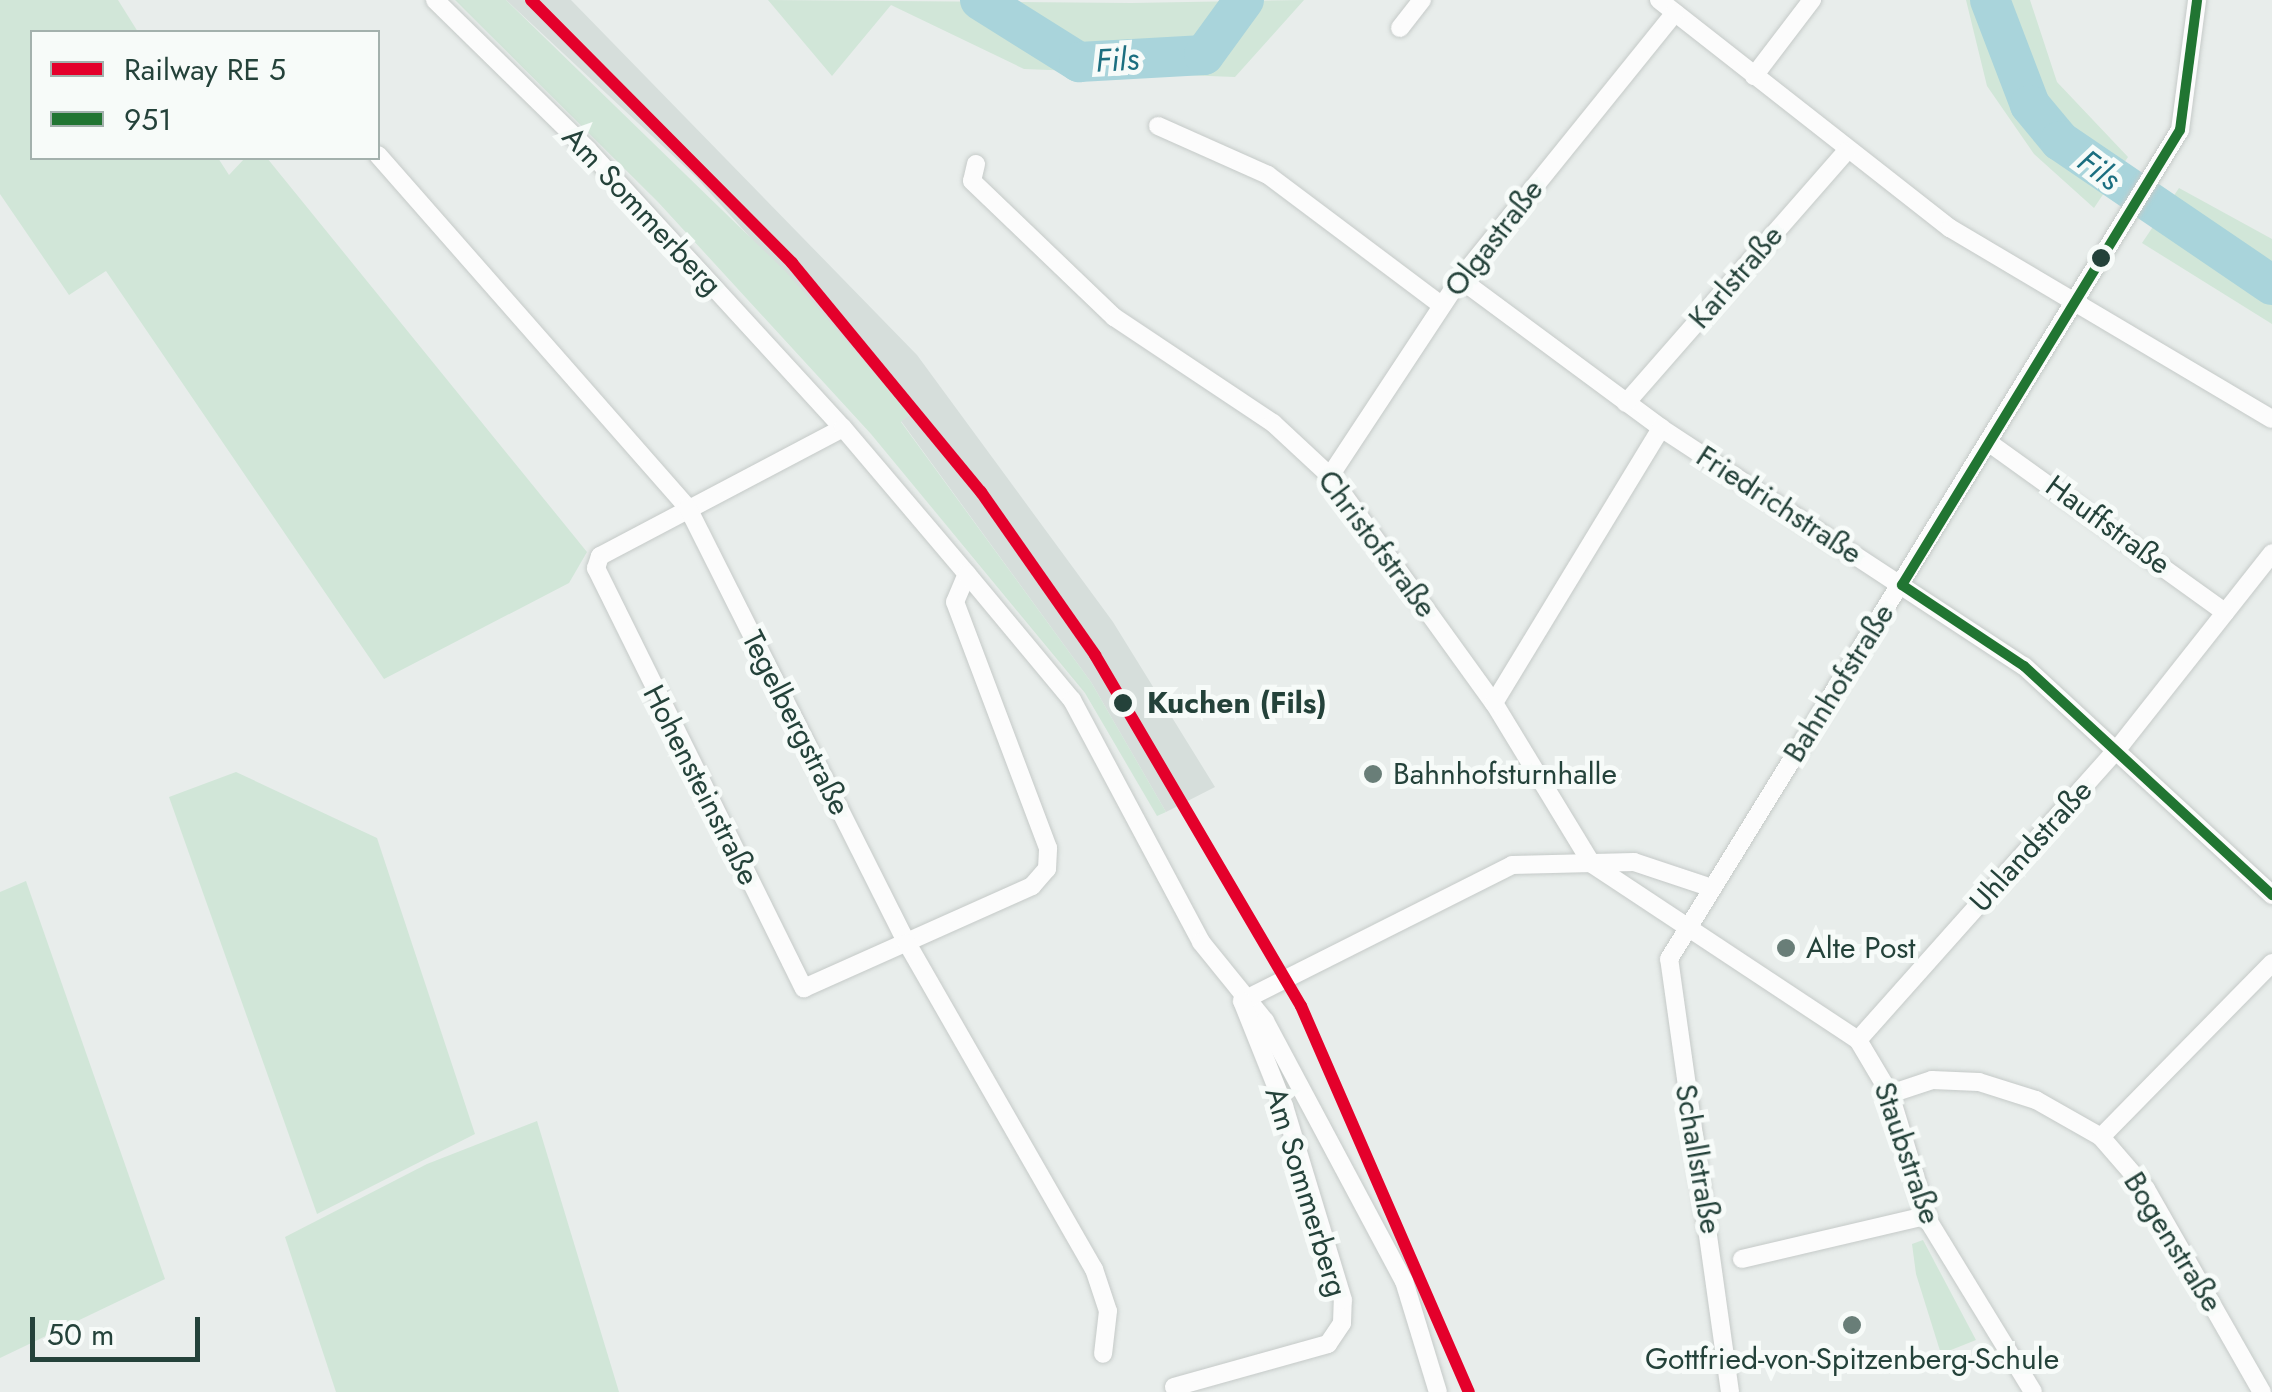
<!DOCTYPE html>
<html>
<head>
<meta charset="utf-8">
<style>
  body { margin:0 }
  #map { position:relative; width:2272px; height:1392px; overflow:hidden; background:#e8edeb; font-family:Jost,sans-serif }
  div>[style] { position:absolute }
  .built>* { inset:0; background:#d6dedb }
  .green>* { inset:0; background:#d1e6d8 }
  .river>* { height:40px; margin:-20px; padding:0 20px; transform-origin:20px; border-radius:20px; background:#a9d4db }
  .roads { filter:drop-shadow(0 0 2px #c5cac8) drop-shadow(0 0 2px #c5cac8) }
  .minor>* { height:18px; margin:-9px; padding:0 9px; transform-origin:9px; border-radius:9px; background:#fcfcfc }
  .bus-1>* { height:10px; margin:-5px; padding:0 5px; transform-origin:5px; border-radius:5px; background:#217532 }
  .rail-1>* { height:12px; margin:-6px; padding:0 6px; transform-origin:6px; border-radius:6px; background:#e4002b }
  .dots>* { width:28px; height:28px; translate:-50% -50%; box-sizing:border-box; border:5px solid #f7fbf9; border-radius:50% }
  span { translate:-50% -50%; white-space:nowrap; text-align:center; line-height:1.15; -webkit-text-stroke:10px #f7fbf9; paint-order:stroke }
  .street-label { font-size:30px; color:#24423a }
  .stop-label { font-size:30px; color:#24423a; font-weight:700 }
  .left { translate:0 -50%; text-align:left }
  .poi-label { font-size:30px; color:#24423a }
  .water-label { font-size:32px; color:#1c6f80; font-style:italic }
  .legend { position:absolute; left:30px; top:30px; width:350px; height:130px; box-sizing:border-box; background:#f7fbf9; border:2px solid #a3b1ad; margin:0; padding:12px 18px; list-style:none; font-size:30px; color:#24423a }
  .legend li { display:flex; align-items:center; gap:20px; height:50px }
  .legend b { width:50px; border:2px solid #a3b1ad }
  .scale { position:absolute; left:30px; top:1317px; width:170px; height:45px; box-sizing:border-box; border:5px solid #24423a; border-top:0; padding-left:12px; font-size:30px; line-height:35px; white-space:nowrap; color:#24423a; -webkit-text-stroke:8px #f7fbf9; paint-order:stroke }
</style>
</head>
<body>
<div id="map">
  <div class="built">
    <i style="clip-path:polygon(506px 0,571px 0,917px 355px,1113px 622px,1215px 787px,1166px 812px,1091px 682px,901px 421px,909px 415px,696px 177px)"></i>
  </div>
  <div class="green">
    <i style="clip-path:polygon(0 0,118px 0,138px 32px,32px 32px,32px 158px,218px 158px,229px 175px,245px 158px,267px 158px,587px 552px,569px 583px,384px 679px,106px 271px,69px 295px,0 194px)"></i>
    <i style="clip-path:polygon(455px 0,506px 0,786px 272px,910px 414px,901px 422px,1091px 682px,1166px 812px,1157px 816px,1085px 693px,871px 434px,658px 202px)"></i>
    <i style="clip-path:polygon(768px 0,1131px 3px,1304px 0,1235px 77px,1024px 69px,891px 5px,832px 76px)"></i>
    <i style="clip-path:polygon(1966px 0,2030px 0,2057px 82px,2128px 157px,2094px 208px,2034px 154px,1987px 86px)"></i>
    <i style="clip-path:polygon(2179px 188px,2272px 239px,2272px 324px,2142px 243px)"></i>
    <i style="clip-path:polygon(236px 772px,377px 838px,475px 1134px,317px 1214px,169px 797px)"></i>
    <i style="clip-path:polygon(26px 881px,165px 1279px,0 1358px,0 892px)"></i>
    <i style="clip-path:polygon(537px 1121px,619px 1392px,336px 1392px,285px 1237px,427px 1164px)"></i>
    <i style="clip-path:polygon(1923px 1240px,1976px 1340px,1941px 1354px,1916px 1274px,1912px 1244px)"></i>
  </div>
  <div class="river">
    <i style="left:980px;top:0;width:117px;rotate:32.1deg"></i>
    <i style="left:1079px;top:62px;width:125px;rotate:-3.2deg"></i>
    <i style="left:1204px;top:55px;width:68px;rotate:-54deg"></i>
    <i style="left:1990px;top:0;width:112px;rotate:69.1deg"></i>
    <i style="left:2030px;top:105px;width:47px;rotate:50.2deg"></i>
    <i style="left:2060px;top:141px;width:256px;rotate:34.2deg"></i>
  </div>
  <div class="roads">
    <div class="minor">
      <i style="left:435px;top:0;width:214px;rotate:44.4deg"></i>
      <i style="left:588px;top:150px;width:377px;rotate:47.5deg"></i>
      <i style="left:843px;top:428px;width:275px;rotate:152.2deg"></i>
      <i style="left:600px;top:556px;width:13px;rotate:108deg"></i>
      <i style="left:596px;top:568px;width:469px;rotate:63.7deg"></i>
      <i style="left:804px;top:988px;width:250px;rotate:-24.1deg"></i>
      <i style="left:1032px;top:886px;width:23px;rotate:-49deg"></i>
      <i style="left:1047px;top:869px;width:21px;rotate:-87deg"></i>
      <i style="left:1048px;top:848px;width:263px;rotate:-110.7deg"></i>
      <i style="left:955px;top:602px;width:30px;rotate:-67deg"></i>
      <i style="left:967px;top:574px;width:192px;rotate:-130.3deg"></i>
      <i style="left:1659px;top:0;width:370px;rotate:38.1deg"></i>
      <i style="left:1950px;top:228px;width:374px;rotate:30.7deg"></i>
      <i style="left:1400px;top:28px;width:36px;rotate:-52deg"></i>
      <i style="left:1754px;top:76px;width:96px;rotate:-52.7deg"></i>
      <i style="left:1158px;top:126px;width:120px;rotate:24deg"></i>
      <i style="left:1268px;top:175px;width:216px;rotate:36.9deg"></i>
      <i style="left:378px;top:155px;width:470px;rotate:48.7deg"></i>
      <i style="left:688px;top:508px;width:487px;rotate:63.3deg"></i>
      <i style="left:907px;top:943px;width:376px;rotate:60.2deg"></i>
      <i style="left:1094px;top:1269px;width:44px;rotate:71.6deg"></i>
      <i style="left:1108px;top:1311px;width:43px;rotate:96.6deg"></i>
      <i style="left:976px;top:164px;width:17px;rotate:103deg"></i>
      <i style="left:972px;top:181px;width:197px;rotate:43.8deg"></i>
      <i style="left:1114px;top:317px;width:191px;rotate:33.7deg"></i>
      <i style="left:1273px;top:423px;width:78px;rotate:42.9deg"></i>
      <i style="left:1330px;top:476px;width:280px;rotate:54.2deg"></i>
      <i style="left:1494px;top:703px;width:188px;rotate:58.7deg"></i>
      <i style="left:1592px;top:864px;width:319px;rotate:33.5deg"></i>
      <i style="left:1858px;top:1040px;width:63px;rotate:59.3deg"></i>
      <i style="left:1890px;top:1094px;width:134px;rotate:73.1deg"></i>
      <i style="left:1929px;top:1222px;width:199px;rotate:58.5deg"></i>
      <i style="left:1460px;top:279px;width:250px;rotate:36.5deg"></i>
      <i style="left:1661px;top:428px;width:434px;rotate:33.3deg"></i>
      <i style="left:2024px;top:666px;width:338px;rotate:42.7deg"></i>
      <i style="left:1626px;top:403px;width:334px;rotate:-48.8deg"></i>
      <i style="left:1988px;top:442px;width:292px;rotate:35.7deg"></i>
      <i style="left:1330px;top:476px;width:236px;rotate:-56.6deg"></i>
      <i style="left:1460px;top:279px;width:342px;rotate:-51.1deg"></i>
      <i style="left:967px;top:574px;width:164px;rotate:50.2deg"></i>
      <i style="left:1072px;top:700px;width:274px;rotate:61.9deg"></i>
      <i style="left:1201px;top:942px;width:102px;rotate:51deg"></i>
      <i style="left:1265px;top:1021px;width:295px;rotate:61.9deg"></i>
      <i style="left:1404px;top:1281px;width:116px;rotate:73deg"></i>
      <i style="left:1494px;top:703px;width:322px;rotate:-58.7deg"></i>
      <i style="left:1242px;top:1001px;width:302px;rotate:-26.7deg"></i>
      <i style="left:1512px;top:865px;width:122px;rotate:-1.4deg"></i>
      <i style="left:1634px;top:862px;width:79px;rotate:18.4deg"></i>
      <i style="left:1858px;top:1040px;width:392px;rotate:-48.3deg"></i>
      <i style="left:2119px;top:747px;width:247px;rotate:-51.7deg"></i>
      <i style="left:1890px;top:1094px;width:44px;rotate:-18.4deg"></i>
      <i style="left:1932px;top:1080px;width:47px;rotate:2.4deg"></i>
      <i style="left:1979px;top:1082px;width:60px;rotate:17.5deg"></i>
      <i style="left:2036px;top:1100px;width:75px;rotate:29.6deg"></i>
      <i style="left:2101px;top:1137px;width:69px;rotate:49.1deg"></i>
      <i style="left:2146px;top:1189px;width:234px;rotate:60.3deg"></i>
      <i style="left:2101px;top:1137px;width:244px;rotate:-45.5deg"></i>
      <i style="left:1742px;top:1259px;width:189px;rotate:-13.2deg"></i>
      <i style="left:1174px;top:1387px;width:160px;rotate:-15.6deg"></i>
      <i style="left:1328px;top:1344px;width:25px;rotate:-56deg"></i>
      <i style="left:1342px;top:1323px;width:23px;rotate:-88deg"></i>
      <i style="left:1343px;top:1300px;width:203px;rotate:-106.9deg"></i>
      <i style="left:1284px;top:1106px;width:113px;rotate:-111.8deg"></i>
      <i style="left:1730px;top:1392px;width:437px;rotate:-98deg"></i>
      <i style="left:1669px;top:959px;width:974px;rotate:-58.35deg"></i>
      <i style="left:2180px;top:130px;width:131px;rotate:-82.5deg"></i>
    </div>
  </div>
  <div class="bus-1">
    <i style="left:1902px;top:585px;width:533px;rotate:-58.58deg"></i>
    <i style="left:2180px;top:130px;width:131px;rotate:-82.5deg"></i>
    <i style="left:1902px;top:585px;width:146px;rotate:33.6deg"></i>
    <i style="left:2024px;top:666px;width:338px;rotate:42.7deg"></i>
  </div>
  <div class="rail-1">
    <i style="left:531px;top:0;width:371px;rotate:45.2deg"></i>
    <i style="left:792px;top:263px;width:297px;rotate:50.5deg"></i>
    <i style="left:981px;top:492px;width:199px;rotate:55deg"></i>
    <i style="left:1095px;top:655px;width:407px;rotate:59.6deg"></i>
    <i style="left:1301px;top:1006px;width:421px;rotate:66.5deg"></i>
  </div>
  <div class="dots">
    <i style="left:2101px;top:258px;background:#24423a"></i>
    <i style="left:1123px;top:703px;background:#24423a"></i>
    <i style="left:1373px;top:774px;background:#697e78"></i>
    <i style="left:1786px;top:948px;background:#697e78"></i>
    <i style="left:1852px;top:1325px;background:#697e78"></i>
  </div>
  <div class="street-label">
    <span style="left:642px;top:211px;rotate:47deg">Am Sommerberg</span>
    <span style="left:1494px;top:238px;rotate:-52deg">Olgastraße</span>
    <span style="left:1736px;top:277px;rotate:-49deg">Karlstraße</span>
    <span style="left:1779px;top:505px;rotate:33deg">Friedrichstraße</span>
    <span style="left:2108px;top:525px;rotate:36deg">Hauffstraße</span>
    <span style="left:1377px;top:544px;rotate:53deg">Christofstraße</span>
    <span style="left:1839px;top:683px;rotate:-58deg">Bahnhofstraße</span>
    <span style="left:796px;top:723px;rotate:63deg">Tegelbergstraße</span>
    <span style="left:701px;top:785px;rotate:63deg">Hohensteinstraße</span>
    <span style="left:2031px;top:846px;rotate:-48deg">Uhlandstraße</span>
    <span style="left:1907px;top:1153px;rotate:71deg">Staubstraße</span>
    <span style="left:1698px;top:1159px;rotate:80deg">Schallstraße</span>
    <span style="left:1306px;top:1192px;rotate:73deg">Am Sommerberg</span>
    <span style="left:2173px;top:1242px;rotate:58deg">Bogenstraße</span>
  </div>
  <div class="stop-label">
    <span class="left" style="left:1147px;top:703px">Kuchen (Fils)</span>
  </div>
  <div class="poi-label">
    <span class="left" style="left:1393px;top:774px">Bahnhofsturnhalle</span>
    <span class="left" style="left:1806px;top:948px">Alte Post</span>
    <span style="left:1852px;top:1359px">Gottfried-von-Spitzenberg-Schule</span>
  </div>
  <div class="water-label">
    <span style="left:1117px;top:60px;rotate:-3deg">Fils</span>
    <span style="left:2099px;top:170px;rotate:37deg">Fils</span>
  </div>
  <ul class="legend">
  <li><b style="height:12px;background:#e4002b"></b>Railway RE 5</li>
  <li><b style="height:12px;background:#217532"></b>951</li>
  </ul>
  <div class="scale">50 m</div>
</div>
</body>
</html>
